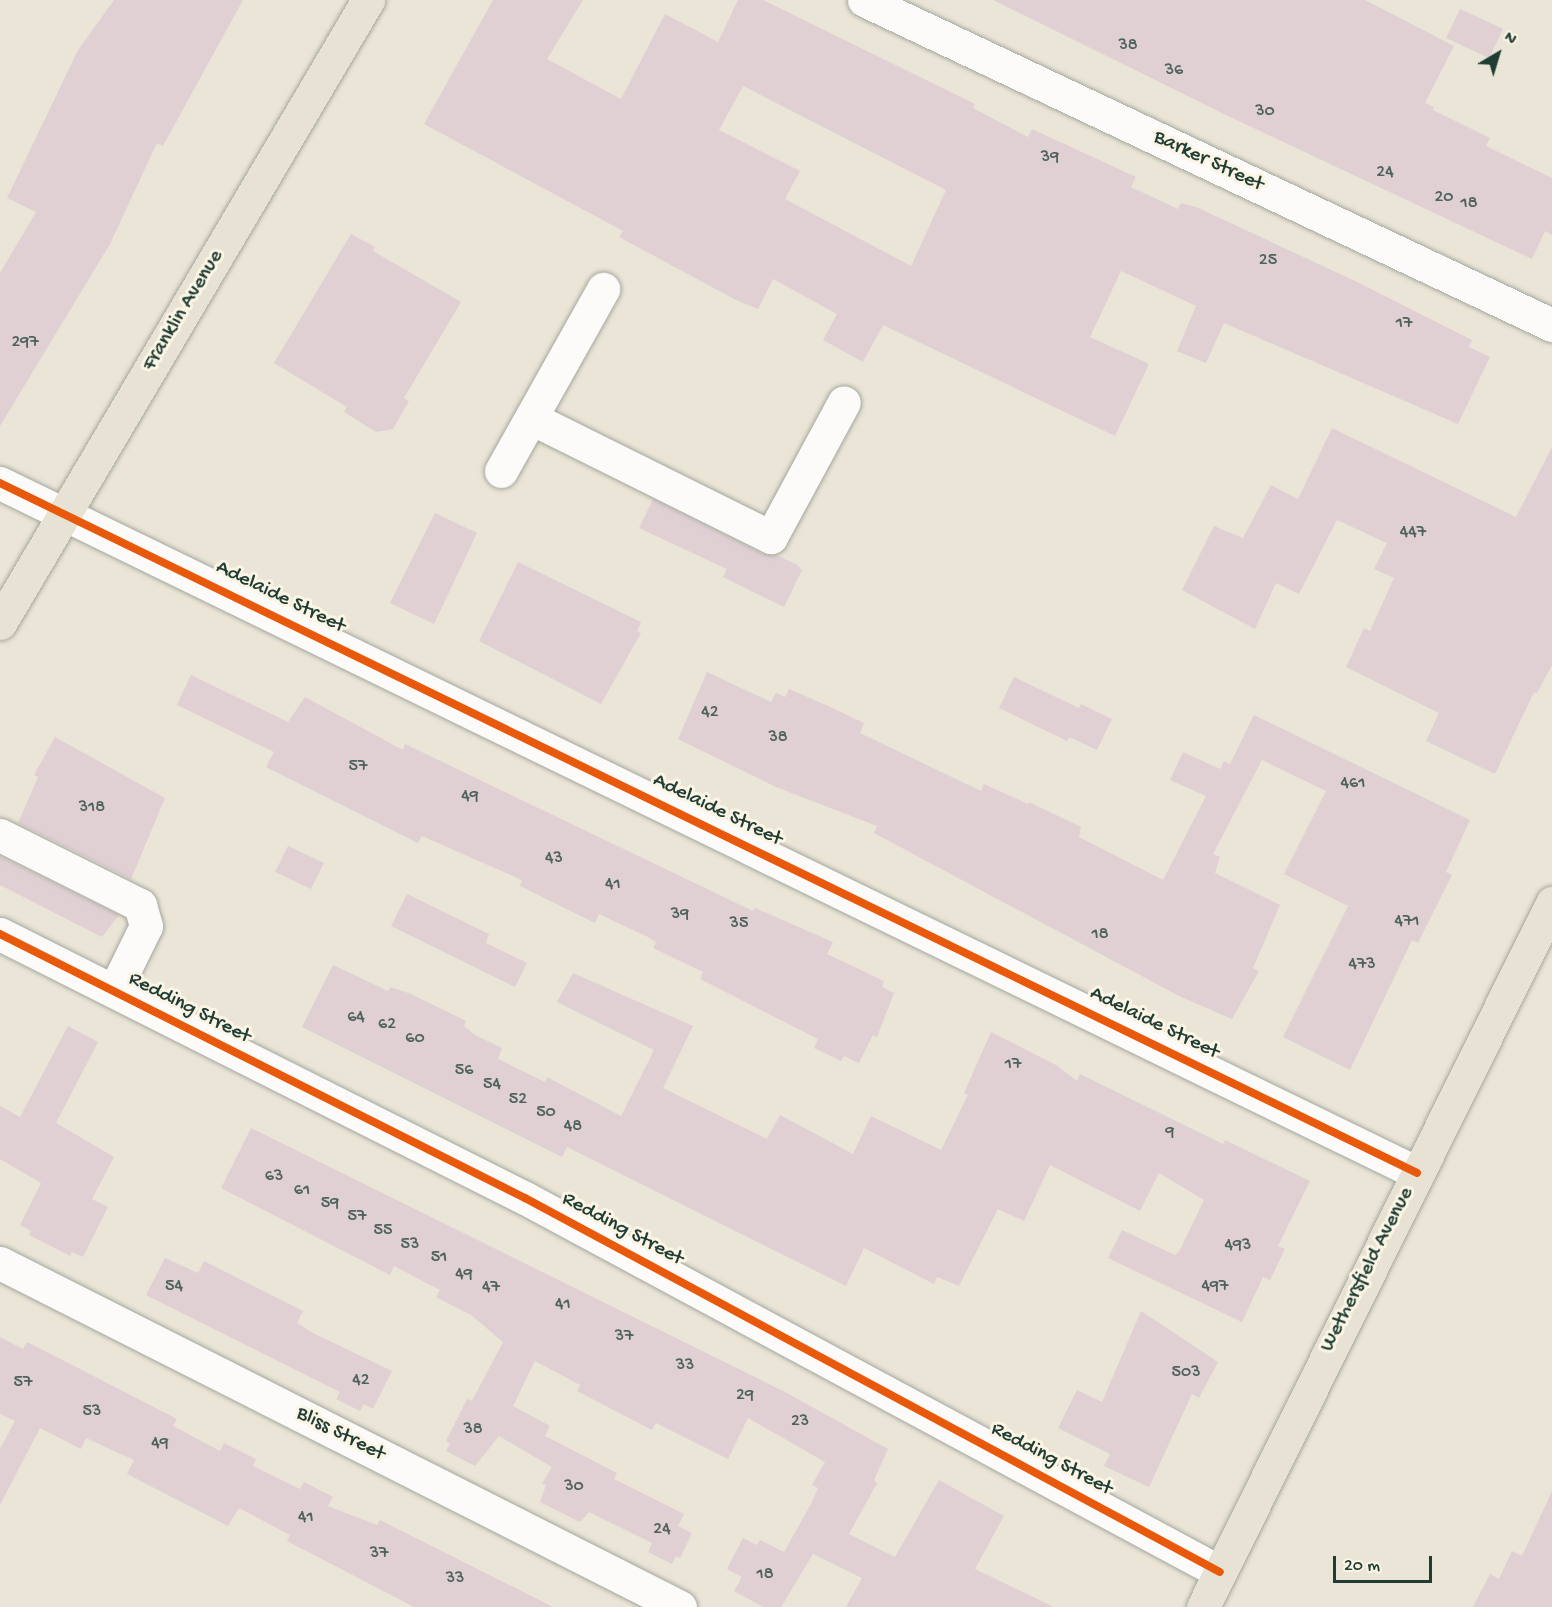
<!DOCTYPE html>
<html>
<head>
<meta charset="utf-8">
<style>
  body { margin:0 }
  #map { position:relative; width:1552px; height:1607px; overflow:hidden; background:#eae5d7; font-family:"Gochi Hand",sans-serif }
  div>[style] { position:absolute }
  .building>* { inset:0; background:#e0d0d4 }
  .roads { filter:drop-shadow(0 0 2px #a6a79e) drop-shadow(0 0 2px #a6a79e) }
  .minor>* { height:33px; margin:-16.5px; padding:0 16.5px; transform-origin:16.5px; border-radius:16.5px; background:#fcfbf9 }
  .major>* { height:33px; margin:-16.5px; padding:0 16.5px; transform-origin:16.5px; border-radius:16.5px; background:#e7e2d4 }
  .cycleway>* { height:8px; margin:-4px; padding:0 4px; transform-origin:4px; border-radius:4px; background:#e8590c }
  span { translate:-50% -50%; white-space:nowrap; text-align:center; line-height:1.15; -webkit-text-stroke:6px #fcf5e5; paint-order:stroke }
  .number-label { font-size:18px; color:#4f625c }
  .number-label span { -webkit-text-stroke-width:0 }
  .street-label { font-size:21px; color:#1f3d34 }
  .north { position:absolute; left:1468px; top:24px; width:60px; height:60px; -webkit-text-stroke:4px #fcf5e5; paint-order:stroke; rotate:38deg; font-size:16px; font-weight:700; line-height:24px; text-align:center; color:#1f3d34 }
  .north::after { content:''; display:block; margin:auto; width:21px; height:27px; background:#1f3d34; clip-path:polygon(50% 0,100% 100%,50% 72%,0 100%) }
  .scale { position:absolute; left:1333px; top:1556px; width:99px; height:27px; box-sizing:border-box; border:3px solid #1f3d34; border-top:0; padding-left:8px; font-size:18px; line-height:21px; white-space:nowrap; color:#1f3d34; -webkit-text-stroke:4px #fcf5e5; paint-order:stroke }
</style>
</head>
<body>
<div id="map">
  <div class="building">
    <i style="clip-path:polygon(114px 0,243px 0,163px 146px,157px 143px,110px 244px,0 426px,0 273px,36px 212px,7px 198px,78px 50px)"></i>
    <i style="clip-path:polygon(evenodd,493px 0,583px 0,547px 59px,621px 99px,665px 14px,718px 42px,738px 0,763px 0,975px 104px,973px 108px,1028px 137px,1032px 129px,1136px 177px,1131px 187px,1178px 209px,1181px 203px,1196px 207px,1355px 281px,1472px 340px,1469px 347px,1490px 357px,1458px 424px,1224px 323px,1206px 363px,1177px 351px,1196px 306px,1121px 271px,1090px 337px,1149px 364px,1115px 436px,883px 325px,863px 362px,823px 340px,837px 314px,773px 279px,758px 309px,736px 300px,619px 237px,623px 231px,424px 124px,493px 0,743px 86px,946px 190px,911px 266px,785px 199px,800px 171px,719px 130px,743px 86px)"></i>
    <i style="clip-path:polygon(993px 0,1365px 0,1454px 46px,1425px 103px,1434px 107px,1433px 110px,1490px 138px,1486px 146px,1552px 178px,1552px 235px,1545px 231px,1532px 259px,1226px 115px)"></i>
    <i style="clip-path:polygon(1460px 9px,1503px 29px,1489px 58px,1446px 38px)"></i>
    <i style="clip-path:polygon(351px 234px,375px 247px,373px 251px,461px 302px,404px 398px,409px 401px,393px 429px,376px 432px,344px 412px,347px 407px,274px 363px)"></i>
    <i style="clip-path:polygon(1332px 428px,1516px 517px,1552px 447px,1552px 665px,1537px 693px,1534px 692px,1495px 774px,1426px 741px,1439px 713px,1346px 667px,1364px 628px,1370px 631px,1394px 578px,1374px 569px,1387px 543px,1337px 520px,1299px 594px,1276px 583px,1255px 629px,1182px 590px,1214px 526px,1243px 538px,1271px 485px,1298px 499px)"></i>
    <i style="clip-path:polygon(653px 499px,763px 554px,776px 555px,796px 564px,802px 570px,784px 607px,723px 577px,727px 569px,639px 528px)"></i>
    <i style="clip-path:polygon(435px 513px,477px 533px,434px 624px,390px 603px)"></i>
    <i style="clip-path:polygon(518px 562px,641px 622px,637px 631px,641px 633px,601px 704px,479px 641px)"></i>
    <i style="clip-path:polygon(707px 672px,771px 702px,776px 693px,785px 697px,789px 689px,826px 705px,864px 723px,860px 733px,981px 791px,984px 784px,1028px 804px,1029px 802px,1081px 827px,1079px 837px,1163px 880px,1206px 796px,1170px 780px,1183px 752px,1220px 769px,1224px 761px,1230px 764px,1254px 715px,1470px 820px,1446px 872px,1452px 875px,1418px 943px,1412px 940px,1350px 1070px,1283px 1037px,1348px 906px,1284px 874px,1326px 791px,1262px 760px,1213px 854px,1220px 857px,1215px 873px,1280px 905px,1253px 968px,1259px 971px,1232px 1019px,1181px 997px,874px 833px,877px 826px,776px 787px,678px 739px)"></i>
    <i style="clip-path:polygon(191px 675px,288px 722px,305px 697px,403px 750px,405px 744px,753px 911px,755px 908px,833px 942px,827px 954px,884px 981px,882px 987px,894px 993px,877px 1037px,873px 1035px,859px 1063px,844px 1056px,841px 1061px,814px 1048px,818px 1039px,700px 979px,703px 972px,653px 948px,656px 942px,648px 937px,599px 914px,595px 923px,520px 886px,522px 880px,422px 836px,418px 843px,266px 767px,274px 752px,177px 705px)"></i>
    <i style="clip-path:polygon(1014px 677px,1079px 708px,1081px 704px,1112px 719px,1097px 750px,1069px 737px,1067px 741px,999px 708px)"></i>
    <i style="clip-path:polygon(55px 737px,165px 798px,131px 879px,18px 823px,38px 777px,34px 775px)"></i>
    <i style="clip-path:polygon(288px 846px,324px 863px,311px 889px,275px 872px)"></i>
    <i style="clip-path:polygon(0 856px,119px 915px,102px 937px,0 885px)"></i>
    <i style="clip-path:polygon(407px 894px,489px 934px,486px 943px,527px 963px,515px 987px,391px 926px)"></i>
    <i style="clip-path:polygon(333px 965px,388px 991px,390px 987px,411px 994px,466px 1021px,464px 1026px,475px 1035px,502px 1048px,498px 1059px,545px 1082px,547px 1077px,621px 1116px,654px 1050px,557px 1002px,573px 973px,693px 1026px,663px 1088px,767px 1139px,780px 1115px,853px 1154px,871px 1116px,941px 1150px,968px 1095px,964px 1093px,991px 1032px,1056px 1065px,1077px 1081px,1080px 1074px,1223px 1144px,1225px 1140px,1310px 1181px,1278px 1246px,1285px 1249px,1270px 1280px,1263px 1277px,1242px 1322px,1108px 1258px,1122px 1230px,1175px 1255px,1180px 1250px,1204px 1200px,1159px 1173px,1140px 1211px,1050px 1165px,1024px 1221px,998px 1209px,959px 1286px,937px 1277px,934px 1284px,864px 1248px,846px 1286px,567px 1147px,562px 1157px,302px 1027px)"></i>
    <i style="clip-path:polygon(68px 1026px,98px 1042px,56px 1123px,114px 1157px,92px 1199px,108px 1207px,83px 1257px,72px 1252px,70px 1256px,29px 1235px,31px 1231px,20px 1225px,41px 1183px,0 1159px,0 1106px,20px 1117px)"></i>
    <i style="clip-path:polygon(251px 1128px,785px 1392px,888px 1449px,874px 1480px,877px 1483px,849px 1534px,895px 1557px,939px 1480px,1004px 1516px,975px 1569px,1054px 1607px,846px 1607px,862px 1578px,813px 1554px,781px 1607px,763px 1607px,734px 1591px,742px 1577px,727px 1569px,743px 1538px,757px 1545px,760px 1540px,784px 1552px,811px 1504px,818px 1488px,812px 1485px,825px 1462px,748px 1418px,728px 1459px,656px 1423px,652px 1430px,577px 1391px,580px 1385px,535px 1361px,513px 1406px,550px 1426px,545px 1436px,617px 1473px,614px 1479px,684px 1514px,678px 1526px,692px 1533px,680px 1558px,676px 1556px,672px 1564px,648px 1552px,652px 1543px,589px 1512px,580px 1522px,540px 1502px,546px 1485px,542px 1484px,552px 1467px,499px 1436px,475px 1466px,446px 1451px,450px 1444px,446px 1441px,467px 1399px,472px 1401px,503px 1342px,471px 1315px,436px 1297px,440px 1290px,394px 1266px,390px 1275px,221px 1188px)"></i>
    <i style="clip-path:polygon(165px 1258px,198px 1273px,204px 1261px,303px 1311px,297px 1323px,311px 1332px,392px 1371px,373px 1409px,364px 1404px,360px 1411px,336px 1399px,340px 1392px,146px 1295px)"></i>
    <i style="clip-path:polygon(1141px 1311px,1218px 1362px,1199px 1398px,1192px 1394px,1149px 1487px,1104px 1466px,1110px 1454px,1058px 1428px,1077px 1390px,1102px 1402px)"></i>
    <i style="clip-path:polygon(0 1337px,23px 1349px,27px 1342px,82px 1370px,177px 1419px,173px 1426px,220px 1451px,224px 1443px,256px 1459px,253px 1466px,300px 1489px,304px 1482px,333px 1497px,328px 1506px,377px 1525px,380px 1520px,553px 1607px,414px 1607px,287px 1541px,290px 1535px,239px 1508px,228px 1526px,127px 1474px,134px 1460px,86px 1438px,81px 1449px,40px 1428px,0 1505px,0 1449px,15px 1421px,0 1414px)"></i>
    <i style="clip-path:polygon(1552px 1491px,1552px 1607px,1473px 1607px,1490px 1574px,1499px 1579px,1512px 1551px,1522px 1556px)"></i>
  </div>
  <div class="roads">
    <div class="minor">
      <i style="left:864px;top:0;width:761px;rotate:25.29deg"></i>
      <i style="left:531px;top:418px;width:268px;rotate:26.4deg"></i>
      <i style="left:771px;top:537px;width:153px;rotate:-61.6deg"></i>
      <i style="left:501px;top:471px;width:209px;rotate:-60.7deg"></i>
      <i style="left:0;top:483px;width:1576px;rotate:25.96deg"></i>
      <i style="left:0;top:835px;width:157px;rotate:26.6deg"></i>
      <i style="left:140px;top:905px;width:22px;rotate:74deg"></i>
      <i style="left:146px;top:926px;width:72px;rotate:116.2deg"></i>
      <i style="left:0;top:934px;width:588px;rotate:26.7deg"></i>
      <i style="left:525px;top:1198px;width:789px;rotate:28.29deg"></i>
      <i style="left:0;top:1263px;width:762px;rotate:26.83deg"></i>
    </div>
    <div class="major">
      <i style="left:0;top:623px;width:724px;rotate:-59.43deg"></i>
      <i style="left:1203px;top:1607px;width:786px;rotate:-63.63deg"></i>
    </div>
  </div>
  <div class="cycleway">
    <i style="left:0;top:483px;width:1576px;rotate:25.96deg"></i>
    <i style="left:0;top:934px;width:588px;rotate:26.7deg"></i>
    <i style="left:525px;top:1198px;width:789px;rotate:28.29deg"></i>
  </div>
  <div class="number-label">
    <span style="left:1128px;top:46px">38</span>
    <span style="left:1174px;top:71px">36</span>
    <span style="left:1265px;top:112px">30</span>
    <span style="left:1050px;top:158px">39</span>
    <span style="left:1385px;top:173px">24</span>
    <span style="left:1444px;top:198px">20</span>
    <span style="left:1469px;top:204px">18</span>
    <span style="left:1268px;top:261px">25</span>
    <span style="left:1404px;top:324px">17</span>
    <span style="left:25px;top:343px">297</span>
    <span style="left:1413px;top:533px">447</span>
    <span style="left:710px;top:713px">42</span>
    <span style="left:778px;top:738px">38</span>
    <span style="left:358px;top:767px">57</span>
    <span style="left:1353px;top:784px">461</span>
    <span style="left:470px;top:797px">49</span>
    <span style="left:92px;top:808px">318</span>
    <span style="left:554px;top:859px">43</span>
    <span style="left:613px;top:885px">41</span>
    <span style="left:680px;top:915px">39</span>
    <span style="left:1407px;top:922px">471</span>
    <span style="left:739px;top:924px">35</span>
    <span style="left:1100px;top:935px">18</span>
    <span style="left:1362px;top:965px">473</span>
    <span style="left:356px;top:1018px">64</span>
    <span style="left:387px;top:1025px">62</span>
    <span style="left:415px;top:1039px">60</span>
    <span style="left:1013px;top:1065px">17</span>
    <span style="left:464px;top:1071px">56</span>
    <span style="left:492px;top:1085px">54</span>
    <span style="left:518px;top:1100px">52</span>
    <span style="left:546px;top:1113px">50</span>
    <span style="left:573px;top:1127px">48</span>
    <span style="left:1170px;top:1133px">9</span>
    <span style="left:274px;top:1177px">63</span>
    <span style="left:302px;top:1191px">61</span>
    <span style="left:330px;top:1204px">59</span>
    <span style="left:357px;top:1217px">57</span>
    <span style="left:383px;top:1231px">55</span>
    <span style="left:410px;top:1245px">53</span>
    <span style="left:1238px;top:1246px">493</span>
    <span style="left:439px;top:1258px">51</span>
    <span style="left:464px;top:1275px">49</span>
    <span style="left:174px;top:1287px">54</span>
    <span style="left:1215px;top:1287px">497</span>
    <span style="left:491px;top:1288px">47</span>
    <span style="left:563px;top:1305px">41</span>
    <span style="left:624px;top:1337px">37</span>
    <span style="left:685px;top:1366px">33</span>
    <span style="left:1186px;top:1373px">503</span>
    <span style="left:361px;top:1381px">42</span>
    <span style="left:23px;top:1383px">57</span>
    <span style="left:745px;top:1396px">29</span>
    <span style="left:92px;top:1412px">53</span>
    <span style="left:800px;top:1422px">23</span>
    <span style="left:473px;top:1430px">38</span>
    <span style="left:160px;top:1444px">49</span>
    <span style="left:574px;top:1487px">30</span>
    <span style="left:306px;top:1518px">41</span>
    <span style="left:662px;top:1530px">24</span>
    <span style="left:379px;top:1554px">37</span>
    <span style="left:765px;top:1575px">18</span>
    <span style="left:455px;top:1579px">33</span>
  </div>
  <div class="street-label">
    <span style="left:1208px;top:162px;rotate:25deg">Barker Street</span>
    <span style="left:184px;top:311px;rotate:-59deg">Franklin Avenue</span>
    <span style="left:280px;top:598px;rotate:26deg">Adelaide Street</span>
    <span style="left:717px;top:811px;rotate:26deg">Adelaide Street</span>
    <span style="left:189px;top:1009px;rotate:27deg">Redding Street</span>
    <span style="left:1154px;top:1024px;rotate:26deg">Adelaide Street</span>
    <span style="left:622px;top:1230px;rotate:28deg">Redding Street</span>
    <span style="left:1368px;top:1270px;rotate:-63deg">Wethersfield Avenue</span>
    <span style="left:340px;top:1435px;rotate:27deg">Bliss Street</span>
    <span style="left:1051px;top:1460px;rotate:28deg">Redding Street</span>
  </div>
  <div class="north">N</div>
  <div class="scale">20 m</div>
</div>
</body>
</html>
